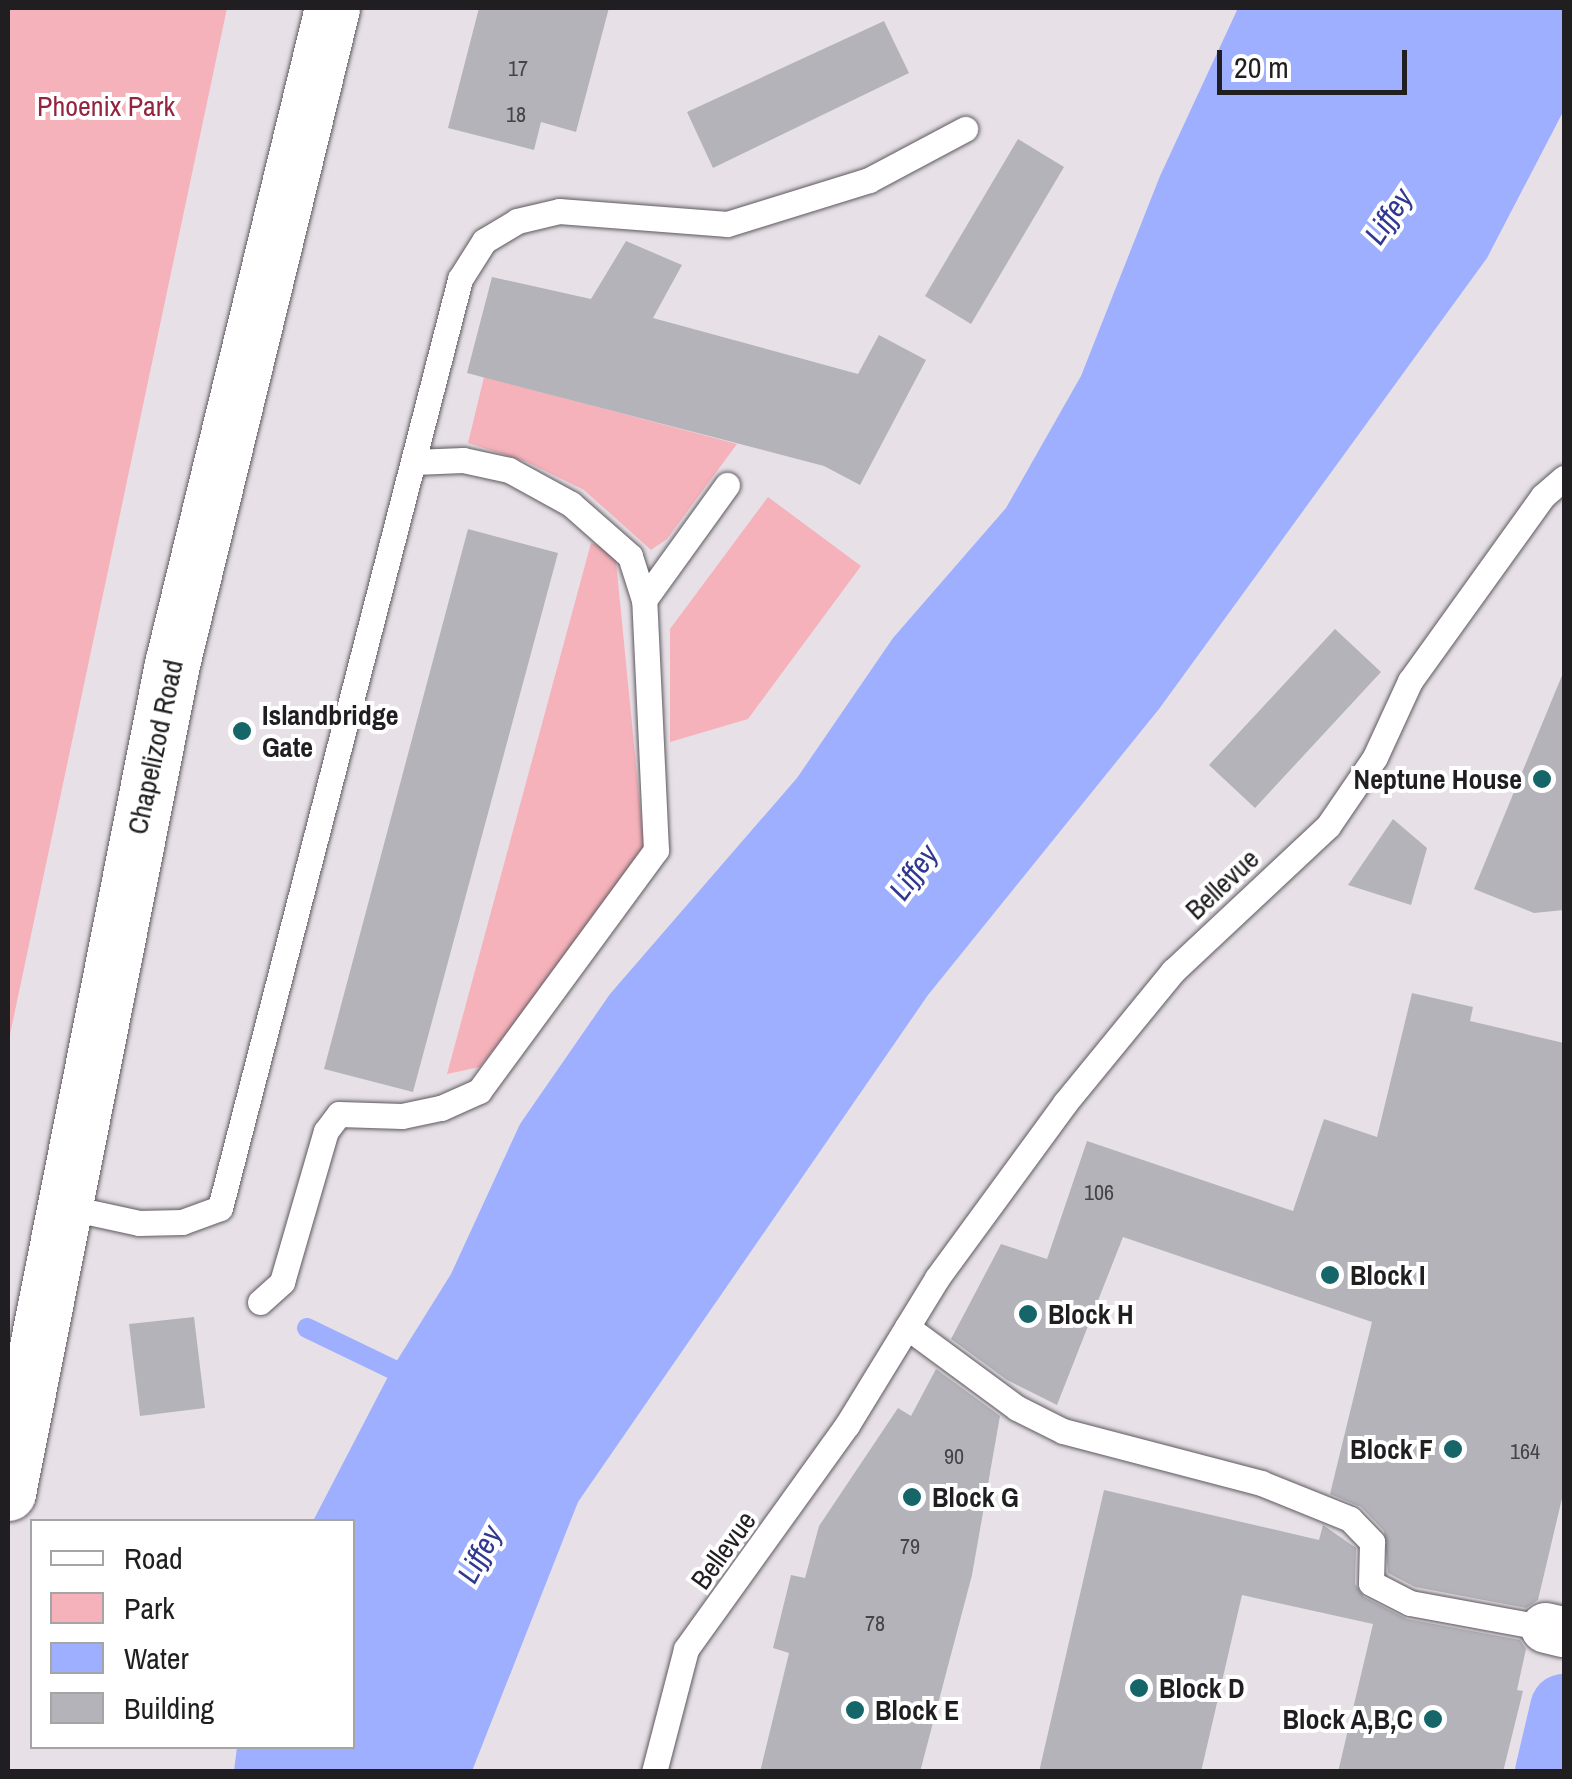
<!DOCTYPE html>
<html>
<head>
<meta charset="utf-8">
<style>
  body { margin:0 }
  #map { position:relative; width:1572px; height:1779px; overflow:hidden; background:#e7e1e7; font-family:"Archivo Narrow",sans-serif }
  div>[style] { position:absolute }
  .green>* { inset:0; background:#f5b2ba }
  .water>* { inset:0; background:#9daffe }
  .stream>* { height:20px; margin:-10px; padding:0 10px; transform-origin:10px; border-radius:10px; background:#9daffe }
  .canal>* { height:68px; margin:-34px; padding:0 34px; transform-origin:34px; border-radius:34px; background:#9daffe }
  .building>* { inset:0; background:#b4b3ba }
  .roads { filter:drop-shadow(0 0 2px #5e595f) drop-shadow(0 0 2px #5e595f) }
  .service>* { height:25px; margin:-12.5px; padding:0 12.5px; transform-origin:12.5px; border-radius:12.5px; background:#fff }
  .minor>* { height:50px; margin:-25px; padding:0 25px; transform-origin:25px; border-radius:25px; background:#fff }
  .secondary>* { height:55px; margin:-27.5px; padding:0 27.5px; transform-origin:27.5px; border-radius:27.5px; background:#fff }
  .dots>* { width:28px; height:28px; translate:-50% -50%; box-sizing:border-box; border:5px solid #fff; border-radius:50% }
  span { translate:-50% -50%; white-space:nowrap; text-align:center; line-height:1.15; -webkit-text-stroke:8px #fff; paint-order:stroke }
  .number-label { font-size:22px; color:#454346 }
  .number-label span { -webkit-text-stroke-width:0 }
  .park-label { font-size:28px; color:#932540 }
  .poi-label { font-size:28px; color:#201e20; font-weight:700 }
  .left { translate:0 -50%; text-align:left }
  .right { translate:-100% -50%; text-align:right }
  .street-label { font-size:28px; color:#201e20 }
  .water-label { font-size:30px; color:#303891; font-style:italic }
  .frame { position:absolute; inset:0; border:10px solid #201e20; pointer-events:none }
  .legend { position:absolute; left:30px; top:1519px; width:325px; height:230px; box-sizing:border-box; background:#fff; border:2px solid #a6a5a6; margin:0; padding:12px 18px; list-style:none; font-size:30px; color:#201e20 }
  .legend li { display:flex; align-items:center; gap:20px; height:50px }
  .legend b { width:50px; border:2px solid #a6a5a6 }
  .scale { position:absolute; left:1217px; top:50px; width:190px; height:45px; box-sizing:border-box; border:5px solid #201e20; border-top:0; padding-left:12px; font-size:30px; line-height:35px; white-space:nowrap; color:#201e20; -webkit-text-stroke:8px #fff; paint-order:stroke }
</style>
</head>
<body>
<div id="map">
  <div class="green">
    <i style="clip-path:polygon(8px 8px,227px 8px,8px 1044px)"></i>
    <i style="clip-path:polygon(484px 377px,737px 444px,667px 539px,651px 550px,584px 490px,527px 462px,468px 443px)"></i>
    <i style="clip-path:polygon(768px 497px,861px 566px,748px 719px,670px 742px,670px 629px)"></i>
    <i style="clip-path:polygon(591px 543px,615px 551px,645px 856px,480px 1067px,447px 1074px)"></i>
  </div>
  <div class="water">
    <i style="clip-path:polygon(1238px 8px,1564px 8px,1564px 110px,1487px 258px,1159px 709px,928px 995px,578px 1502px,472px 1771px,234px 1771px,237px 1747px,352px 1746px,352px 1522px,313px 1521px,393px 1367px,451px 1274px,520px 1124px,610px 994px,797px 778px,893px 638px,1006px 508px,1081px 376px,1160px 176px)"></i>
  </div>
  <div class="stream">
    <i style="left:307px;top:1328px;width:118px;rotate:25.7deg"></i>
  </div>
  <div class="canal">
    <i style="left:1549px;top:1772px;width:66px;rotate:-76.8deg"></i>
  </div>
  <div class="building">
    <i style="clip-path:polygon(479px 8px,609px 8px,576px 132px,541px 122px,534px 150px,448px 128px)"></i>
    <i style="clip-path:polygon(884px 21px,909px 73px,713px 168px,687px 112px)"></i>
    <i style="clip-path:polygon(1018px 139px,1064px 167px,971px 324px,925px 296px)"></i>
    <i style="clip-path:polygon(626px 241px,682px 265px,653px 318px,858px 374px,879px 335px,926px 360px,860px 485px,824px 466px,467px 373px,492px 277px,591px 299px)"></i>
    <i style="clip-path:polygon(468px 529px,558px 553px,413px 1092px,324px 1069px)"></i>
    <i style="clip-path:polygon(1335px 629px,1381px 672px,1255px 808px,1209px 765px)"></i>
    <i style="clip-path:polygon(1563px 673px,1564px 910px,1534px 913px,1474px 889px)"></i>
    <i style="clip-path:polygon(1393px 819px,1427px 848px,1411px 905px,1348px 885px)"></i>
    <i style="clip-path:polygon(1412px 993px,1473px 1007px,1470px 1021px,1564px 1043px,1564px 1490px,1538px 1600px,1526px 1608px,1415px 1587px,1388px 1573px,1384px 1531px,1361px 1507px,1330px 1494px,1372px 1322px,1123px 1237px,1057px 1405px,1007px 1380px,951px 1339px,1001px 1244px,1047px 1259px,1087px 1141px,1293px 1211px,1324px 1119px,1377px 1137px)"></i>
    <i style="clip-path:polygon(194px 1317px,205px 1408px,140px 1416px,129px 1324px)"></i>
    <i style="clip-path:polygon(936px 1369px,1000px 1416px,972px 1575px,920px 1772px,760px 1772px,789px 1653px,773px 1648px,791px 1575px,805px 1578px,819px 1526px,898px 1408px,911px 1416px)"></i>
    <i style="clip-path:polygon(1104px 1490px,1319px 1540px,1323px 1525px,1356px 1548px,1355px 1584px,1364px 1597px,1407px 1619px,1520px 1640px,1526px 1649px,1517px 1690px,1523px 1691px,1503px 1772px,1338px 1772px,1373px 1624px,1242px 1595px,1201px 1772px,1039px 1772px)"></i>
  </div>
  <div class="roads">
    <div class="service">
      <i style="left:644px;top:600px;width:142px;rotate:-54.2deg"></i>
      <i style="left:61px;top:1206px;width:80px;rotate:12.3deg"></i>
      <i style="left:139px;top:1223px;width:43px;rotate:-1.3deg"></i>
      <i style="left:182px;top:1222px;width:40px;rotate:-20.2deg"></i>
      <i style="left:220px;top:1208px;width:960px;rotate:-75.51deg"></i>
      <i style="left:460px;top:279px;width:45px;rotate:-57.7deg"></i>
      <i style="left:484px;top:241px;width:39px;rotate:-31deg"></i>
      <i style="left:517px;top:221px;width:43px;rotate:-13.4deg"></i>
      <i style="left:559px;top:211px;width:169px;rotate:4.4deg"></i>
      <i style="left:727px;top:224px;width:149px;rotate:-17.2deg"></i>
      <i style="left:869px;top:180px;width:109px;rotate:-28deg"></i>
      <i style="left:260px;top:1302px;width:30px;rotate:-42deg"></i>
      <i style="left:282px;top:1282px;width:157px;rotate:-73.8deg"></i>
      <i style="left:326px;top:1131px;width:21px;rotate:-53deg"></i>
      <i style="left:339px;top:1114px;width:63px;rotate:1.8deg"></i>
      <i style="left:402px;top:1116px;width:40px;rotate:-12deg"></i>
      <i style="left:441px;top:1108px;width:42px;rotate:-24.1deg"></i>
      <i style="left:479px;top:1091px;width:299px;rotate:-53.7deg"></i>
      <i style="left:656px;top:850px;width:250px;rotate:-92.7deg"></i>
      <i style="left:644px;top:600px;width:46px;rotate:-107.7deg"></i>
      <i style="left:630px;top:556px;width:79px;rotate:-138.6deg"></i>
      <i style="left:571px;top:504px;width:71px;rotate:-151.3deg"></i>
      <i style="left:509px;top:470px;width:47px;rotate:-167.7deg"></i>
      <i style="left:463px;top:460px;width:49px;rotate:177.7deg"></i>
      <i style="left:907px;top:1327px;width:137px;rotate:36.4deg"></i>
      <i style="left:1017px;top:1408px;width:51px;rotate:26.6deg"></i>
      <i style="left:1063px;top:1431px;width:205px;rotate:14.7deg"></i>
      <i style="left:1261px;top:1483px;width:96px;rotate:22deg"></i>
      <i style="left:1350px;top:1519px;width:32px;rotate:46deg"></i>
      <i style="left:1372px;top:1542px;width:41px;rotate:91.4deg"></i>
      <i style="left:1371px;top:1583px;width:44px;rotate:27.1deg"></i>
      <i style="left:1410px;top:1603px;width:138px;rotate:10.4deg"></i>
      <i style="left:654px;top:1772px;width:127px;rotate:-75.4deg"></i>
      <i style="left:686px;top:1649px;width:276px;rotate:-54.3deg"></i>
      <i style="left:847px;top:1425px;width:172px;rotate:-58.5deg"></i>
      <i style="left:937px;top:1278px;width:217px;rotate:-53.8deg"></i>
      <i style="left:1065px;top:1103px;width:171px;rotate:-50.7deg"></i>
      <i style="left:1173px;top:971px;width:212px;rotate:-43.1deg"></i>
      <i style="left:1328px;top:826px;width:83px;rotate:-55.7deg"></i>
      <i style="left:1375px;top:757px;width:84px;rotate:-65.3deg"></i>
      <i style="left:1410px;top:681px;width:228px;rotate:-54.3deg"></i>
      <i style="left:1543px;top:496px;width:28px;rotate:-41deg"></i>
    </div>
    <div class="minor">
      <i style="left:1546px;top:1628px;width:18px;rotate:13deg"></i>
    </div>
    <div class="secondary">
      <i style="left:8px;top:1493px;width:845px;rotate:-78.81deg"></i>
      <i style="left:172px;top:664px;width:675px;rotate:-76.29deg"></i>
    </div>
  </div>
  <div class="dots">
    <i style="left:242px;top:731px;background:#166569"></i>
    <i style="left:1542px;top:779px;background:#166569"></i>
    <i style="left:1330px;top:1275px;background:#166569"></i>
    <i style="left:1028px;top:1314px;background:#166569"></i>
    <i style="left:1453px;top:1449px;background:#166569"></i>
    <i style="left:912px;top:1497px;background:#166569"></i>
    <i style="left:1139px;top:1688px;background:#166569"></i>
    <i style="left:855px;top:1710px;background:#166569"></i>
    <i style="left:1433px;top:1719px;background:#166569"></i>
  </div>
  <div class="number-label">
    <span style="left:518px;top:69px">17</span>
    <span style="left:516px;top:115px">18</span>
    <span style="left:1099px;top:1193px">106</span>
    <span style="left:1525px;top:1452px">164</span>
    <span style="left:954px;top:1457px">90</span>
    <span style="left:910px;top:1547px">79</span>
    <span style="left:875px;top:1624px">78</span>
  </div>
  <div class="park-label">
    <span style="left:106px;top:106px">Phoenix Park</span>
  </div>
  <div class="poi-label">
    <span class="left" style="left:262px;top:731px">Islandbridge<br>Gate</span>
    <span class="right" style="left:1522px;top:779px">Neptune House</span>
    <span class="left" style="left:1350px;top:1275px">Block I</span>
    <span class="left" style="left:1048px;top:1314px">Block H</span>
    <span class="right" style="left:1433px;top:1449px">Block F</span>
    <span class="left" style="left:932px;top:1497px">Block G</span>
    <span class="left" style="left:1159px;top:1688px">Block D</span>
    <span class="left" style="left:875px;top:1710px">Block E</span>
    <span class="right" style="left:1413px;top:1719px">Block A,B,C</span>
  </div>
  <div class="street-label">
    <span style="left:155px;top:747px;rotate:-78deg">Chapelizod Road</span>
    <span style="left:1222px;top:884px;rotate:-43deg">Bellevue</span>
    <span style="left:723px;top:1550px;rotate:-54deg">Bellevue</span>
  </div>
  <div class="water-label">
    <span style="left:1388px;top:216px;rotate:-56deg">Liffey</span>
    <span style="left:913px;top:872px;rotate:-54deg">Liffey</span>
    <span style="left:479px;top:1554px;rotate:-62deg">Liffey</span>
  </div>
  <div class="frame"></div>
  <ul class="legend">
  <li><b style="height:12px;background:#fff"></b>Road</li>
  <li><b style="height:28px;background:#f5b2ba"></b>Park</li>
  <li><b style="height:28px;background:#9daffe"></b>Water</li>
  <li><b style="height:28px;background:#b4b3ba"></b>Building</li>
  </ul>
  <div class="scale">20 m</div>
</div>
</body>
</html>
